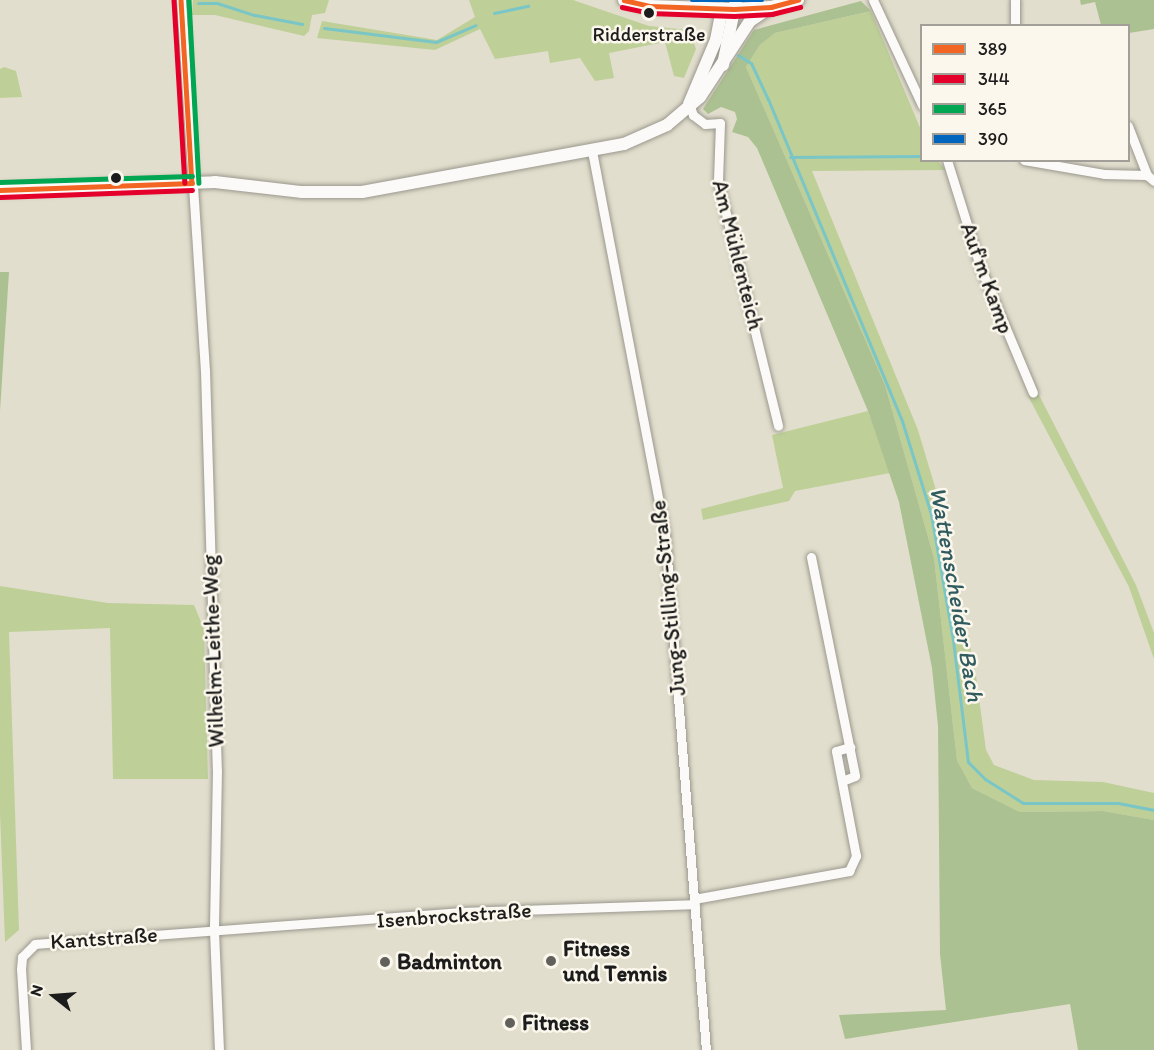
<!DOCTYPE html>
<html>
<head>
<meta charset="utf-8">
<style>
  body { margin:0 }
  #map { position:relative; width:1154px; height:1050px; overflow:hidden; background:#e2decd; font-family:Itim,sans-serif }
  div>[style] { position:absolute }
  .green>* { inset:0; background:#becf98 }
  .forest>* { inset:0; background:#acc191 }
  .stream>* { height:3px; margin:-1.5px; padding:0 1.5px; transform-origin:1.5px; border-radius:1.5px; background:#7ac6c7 }
  .roads { filter:drop-shadow(0 0 2px #9a988e) drop-shadow(0 0 2px #9a988e) }
  .minor>* { height:9px; margin:-4.5px; padding:0 4.5px; transform-origin:4.5px; border-radius:4.5px; background:#fbfaf8 }
  .tertiary>* { height:12px; margin:-6px; padding:0 6px; transform-origin:6px; border-radius:6px; background:#fbfaf8 }
  .bus-1>* { height:4.5px; margin:-2.25px; padding:0 2.25px; transform-origin:2.25px; border-radius:2.25px; background:#f26522 }
  .bus-2>* { height:4.5px; margin:-2.25px; padding:0 2.25px; transform-origin:2.25px; border-radius:2.25px; background:#e4002b }
  .bus-3>* { height:4.5px; margin:-2.25px; padding:0 2.25px; transform-origin:2.25px; border-radius:2.25px; background:#00a651 }
  .bus-4>* { height:4.5px; margin:-2.25px; padding:0 2.25px; transform-origin:2.25px; border-radius:2.25px; background:#0065bd }
  .dots>* { width:16px; height:16px; translate:-50% -50%; box-sizing:border-box; border:3px solid #fbf7ec; border-radius:50% }
  span { translate:-50% -50%; white-space:nowrap; text-align:center; line-height:1.15; -webkit-text-stroke:5px #fbf7ec; paint-order:stroke }
  .bus-label { font-size:20px; color:#1c1c1c }
  .street-label { font-size:22px; color:#1c1c1c }
  .poi-label { font-size:22px; color:#1c1c1c; font-weight:700 }
  .left { translate:0 -50%; text-align:left }
  .water-label { font-size:24px; color:#305c5f; font-style:italic }
  .legend { position:absolute; left:920px; top:24px; width:210px; height:138px; box-sizing:border-box; background:#fbf7ec; border:2px solid #a29f99; margin:0; padding:8px 10px; list-style:none; font-size:18px; color:#1c1c1c }
  .legend li { display:flex; align-items:center; gap:12px; height:30px }
  .legend b { width:30px; border:2px solid #a29f99 }
  .north { position:absolute; left:24px; top:966px; width:60px; height:60px; -webkit-text-stroke:4px #fbf7ec; paint-order:stroke; rotate:287deg; font-size:16px; font-weight:700; line-height:24px; text-align:center; color:#1c1c1c }
  .north::after { content:''; display:block; margin:auto; width:21px; height:27px; background:#1c1c1c; clip-path:polygon(50% 0,100% 100%,50% 72%,0 100%) }
</style>
</head>
<body>
<div id="map">
  <div class="green">
    <i style="clip-path:polygon(193px 0,329px 0,325px 13px,312px 15px,309px 31px,304px 36px,215px 15px,192px 15px)"></i>
    <i style="clip-path:polygon(469px 0,573px 0,649px 26px,689px 30px,696px 49px,684px 78px,674px 76px,665px 42px,609px 53px,614px 78px,595px 81px,580px 58px,550px 63px,548px 51px,495px 59px,480px 29px,435px 50px,317px 38px,322px 21px,437px 40px,475px 17px)"></i>
    <i style="clip-path:polygon(871px 11px,921px 130px,922px 160px,938px 161px,946px 170px,812px 171px,918px 430px,947px 527px,976px 676px,986px 750px,994px 765px,1034px 780px,1103px 782px,1154px 793px,1154px 820px,1103px 811px,1020px 812px,972px 788px,957px 760px,934px 558px,885px 385px,746px 67px,760px 45px,775px 33px)"></i>
    <i style="clip-path:polygon(4px 67px,16px 71px,22px 97px,0 98px,0 69px)"></i>
    <i style="clip-path:polygon(1037px 391px,1136px 585px,1154px 633px,1154px 659px,1129px 587px,1028px 396px)"></i>
    <i style="clip-path:polygon(868px 411px,890px 473px,795px 491px,789px 501px,703px 520px,701px 509px,783px 488px,772px 435px)"></i>
    <i style="clip-path:polygon(0 586px,108px 603px,194px 605px,204px 629px,208px 779px,113px 779px,110px 628px,9px 632px,19px 930px,5px 942px,0 813px)"></i>
  </div>
  <div class="forest">
    <i style="clip-path:polygon(1080px 0,1154px 0,1154px 29px,1129px 33px,1128px 26px,1101px 25px,1095px 2px,1081px 5px)"></i>
    <i style="clip-path:polygon(861px 1px,871px 11px,775px 33px,760px 45px,746px 67px,885px 385px,934px 558px,957px 760px,972px 788px,1020px 812px,1103px 811px,1154px 820px,1154px 1050px,1078px 1050px,1070px 1004px,845px 1039px,839px 1015px,946px 1010px,940px 954px,938px 726px,932px 668px,899px 502px,868px 411px,757px 148px,748px 137px,732px 132px,737px 119px,735px 112px,721px 107px,708px 114px,703px 109px,754px 30px)"></i>
    <i style="clip-path:polygon(0 272px,9px 272px,0 411px)"></i>
  </div>
  <div class="stream">
    <i style="left:198px;top:3px;width:19px"></i>
    <i style="left:217px;top:3px;width:40px;rotate:18deg"></i>
    <i style="left:255px;top:15px;width:48px;rotate:10.8deg"></i>
    <i style="left:494px;top:13px;width:35px;rotate:-12deg"></i>
    <i style="left:324px;top:28px;width:113px;rotate:7.1deg"></i>
    <i style="left:436px;top:42px;width:43px;rotate:-23deg"></i>
    <i style="left:738px;top:55px;width:15px;rotate:32deg"></i>
    <i style="left:751px;top:63px;width:40px;rotate:65deg"></i>
    <i style="left:768px;top:99px;width:349px;rotate:67.4deg"></i>
    <i style="left:902px;top:421px;width:97px;rotate:72.7deg"></i>
    <i style="left:931px;top:514px;width:128px;rotate:80.1deg"></i>
    <i style="left:953px;top:640px;width:123px;rotate:83deg"></i>
    <i style="left:968px;top:762px;width:24px;rotate:45deg"></i>
    <i style="left:985px;top:779px;width:45px;rotate:32.3deg"></i>
    <i style="left:1023px;top:803px;width:95px"></i>
    <i style="left:1118px;top:803px;width:37px;rotate:11deg"></i>
    <i style="left:790px;top:157px;width:132px;rotate:-0.4deg"></i>
  </div>
  <div class="roads">
    <div class="minor">
      <i style="left:181px;top:0;width:371px;rotate:86.3deg"></i>
      <i style="left:205px;top:370px;width:400px;rotate:88.3deg"></i>
      <i style="left:217px;top:770px;width:161px;rotate:91.1deg"></i>
      <i style="left:214px;top:931px;width:119px;rotate:87.6deg"></i>
      <i style="left:873px;top:0;width:116px;rotate:65deg"></i>
      <i style="left:1015px;top:0;width:26px;rotate:90deg"></i>
      <i style="left:689px;top:104px;width:12px;rotate:70deg"></i>
      <i style="left:693px;top:115px;width:15px;rotate:37deg"></i>
      <i style="left:705px;top:124px;width:15px;rotate:-4deg"></i>
      <i style="left:720px;top:123px;width:58px;rotate:92deg"></i>
      <i style="left:718px;top:181px;width:252px;rotate:76.2deg"></i>
      <i style="left:1128px;top:126px;width:53px;rotate:68.8deg"></i>
      <i style="left:592px;top:151px;width:389px;rotate:79.2deg"></i>
      <i style="left:665px;top:533px;width:519px;rotate:85.47deg"></i>
      <i style="left:947px;top:160px;width:114px;rotate:72.7deg"></i>
      <i style="left:981px;top:269px;width:134px;rotate:67.2deg"></i>
      <i style="left:1024px;top:160px;width:81px;rotate:9.9deg"></i>
      <i style="left:1104px;top:174px;width:43px;rotate:1.3deg"></i>
      <i style="left:1147px;top:175px;width:9px;rotate:41deg"></i>
      <i style="left:811px;top:557px;width:223px;rotate:78.6deg"></i>
      <i style="left:855px;top:776px;width:14px;rotate:159deg"></i>
      <i style="left:694px;top:899px;width:158px;rotate:-10.2deg"></i>
      <i style="left:849px;top:871px;width:17px;rotate:-65deg"></i>
      <i style="left:856px;top:856px;width:107px;rotate:-100.8deg"></i>
      <i style="left:836px;top:751px;width:15px;rotate:-16deg"></i>
      <i style="left:26px;top:1050px;width:81px;rotate:-93.5deg"></i>
      <i style="left:21px;top:969px;width:12px;rotate:-85deg"></i>
      <i style="left:22px;top:957px;width:18px;rotate:-45deg"></i>
      <i style="left:35px;top:944px;width:424px;rotate:-4.3deg"></i>
      <i style="left:458px;top:912px;width:237px;rotate:-1.9deg"></i>
    </div>
    <div class="tertiary">
      <i style="left:624px;top:0;width:27px;rotate:13deg"></i>
      <i style="left:650px;top:6px;width:84px;rotate:2deg"></i>
      <i style="left:734px;top:9px;width:37px;rotate:-3deg"></i>
      <i style="left:771px;top:7px;width:28px;rotate:-15deg"></i>
      <i style="left:723px;top:65px;width:66px;rotate:-78.7deg"></i>
      <i style="left:689px;top:104px;width:69px;rotate:-67.1deg"></i>
      <i style="left:716px;top:40px;width:32px;rotate:-79deg"></i>
      <i style="left:0;top:190px;width:215px;rotate:-2.1deg"></i>
      <i style="left:215px;top:182px;width:88px;rotate:6.6deg"></i>
      <i style="left:302px;top:192px;width:60px"></i>
      <i style="left:362px;top:192px;width:266px;rotate:-10.4deg"></i>
      <i style="left:624px;top:144px;width:47px;rotate:-23.8deg"></i>
      <i style="left:667px;top:125px;width:43px;rotate:-40.3deg"></i>
      <i style="left:700px;top:97px;width:91px;rotate:-56.7deg"></i>
      <i style="left:750px;top:21px;width:25px;rotate:-34deg"></i>
    </div>
  </div>
  <div class="bus-1">
    <i style="left:181px;top:0;width:183px;rotate:86.6deg"></i>
    <i style="left:624px;top:0;width:27px;rotate:13deg"></i>
    <i style="left:650px;top:6px;width:84px;rotate:2deg"></i>
    <i style="left:734px;top:9px;width:37px;rotate:-3deg"></i>
    <i style="left:771px;top:7px;width:28px;rotate:-15deg"></i>
    <i style="left:0;top:190px;width:192px;rotate:-2.1deg"></i>
  </div>
  <div class="bus-2">
    <i style="left:174px;top:0;width:183px;rotate:86.6deg"></i>
    <i style="left:622px;top:7px;width:29px;rotate:12deg"></i>
    <i style="left:650px;top:13px;width:84px;rotate:2deg"></i>
    <i style="left:734px;top:16px;width:38px;rotate:-3deg"></i>
    <i style="left:772px;top:14px;width:29px;rotate:-14deg"></i>
    <i style="left:0;top:197px;width:192px;rotate:-2.1deg"></i>
  </div>
  <div class="bus-3">
    <i style="left:189px;top:0;width:183px;rotate:86.9deg"></i>
    <i style="left:0;top:182px;width:192px;rotate:-1.8deg"></i>
  </div>
  <div class="bus-4">
    <i style="left:692px;top:0;width:70px"></i>
  </div>
  <div class="dots">
    <i style="left:649px;top:13px;background:#1c1c1c"></i>
    <i style="left:116px;top:178px;background:#1c1c1c"></i>
    <i style="left:551px;top:961px;background:#61605a"></i>
    <i style="left:385px;top:962px;background:#61605a"></i>
    <i style="left:510px;top:1023px;background:#61605a"></i>
  </div>
  <div class="bus-label">
    <span style="left:649px;top:34px">Ridderstraße</span>
  </div>
  <div class="street-label">
    <span style="left:738px;top:255px;rotate:76deg">Am Mühlenteich</span>
    <span style="left:987px;top:278px;rotate:70deg">Auf'm Kamp</span>
    <span style="left:668px;top:598px;rotate:-96deg">Jung-Stilling-Straße</span>
    <span style="left:213px;top:651px;rotate:-92deg">Wilhelm-Leithe-Weg</span>
    <span style="left:454px;top:915px;rotate:-4deg">Isenbrockstraße</span>
    <span style="left:104px;top:938px;rotate:-4deg">Kantstraße</span>
  </div>
  <div class="poi-label">
    <span class="left" style="left:563px;top:961px">Fitness<br>und Tennis</span>
    <span class="left" style="left:397px;top:962px">Badminton</span>
    <span class="left" style="left:522px;top:1023px">Fitness</span>
  </div>
  <div class="water-label">
    <span style="left:957px;top:594px;rotate:80deg">Wattenscheider Bach</span>
  </div>
  <ul class="legend">
  <li><b style="height:8px;background:#f26522"></b>389</li>
  <li><b style="height:8px;background:#e4002b"></b>344</li>
  <li><b style="height:8px;background:#00a651"></b>365</li>
  <li><b style="height:8px;background:#0065bd"></b>390</li>
  </ul>
  <div class="north">N</div>
</div>
</body>
</html>
